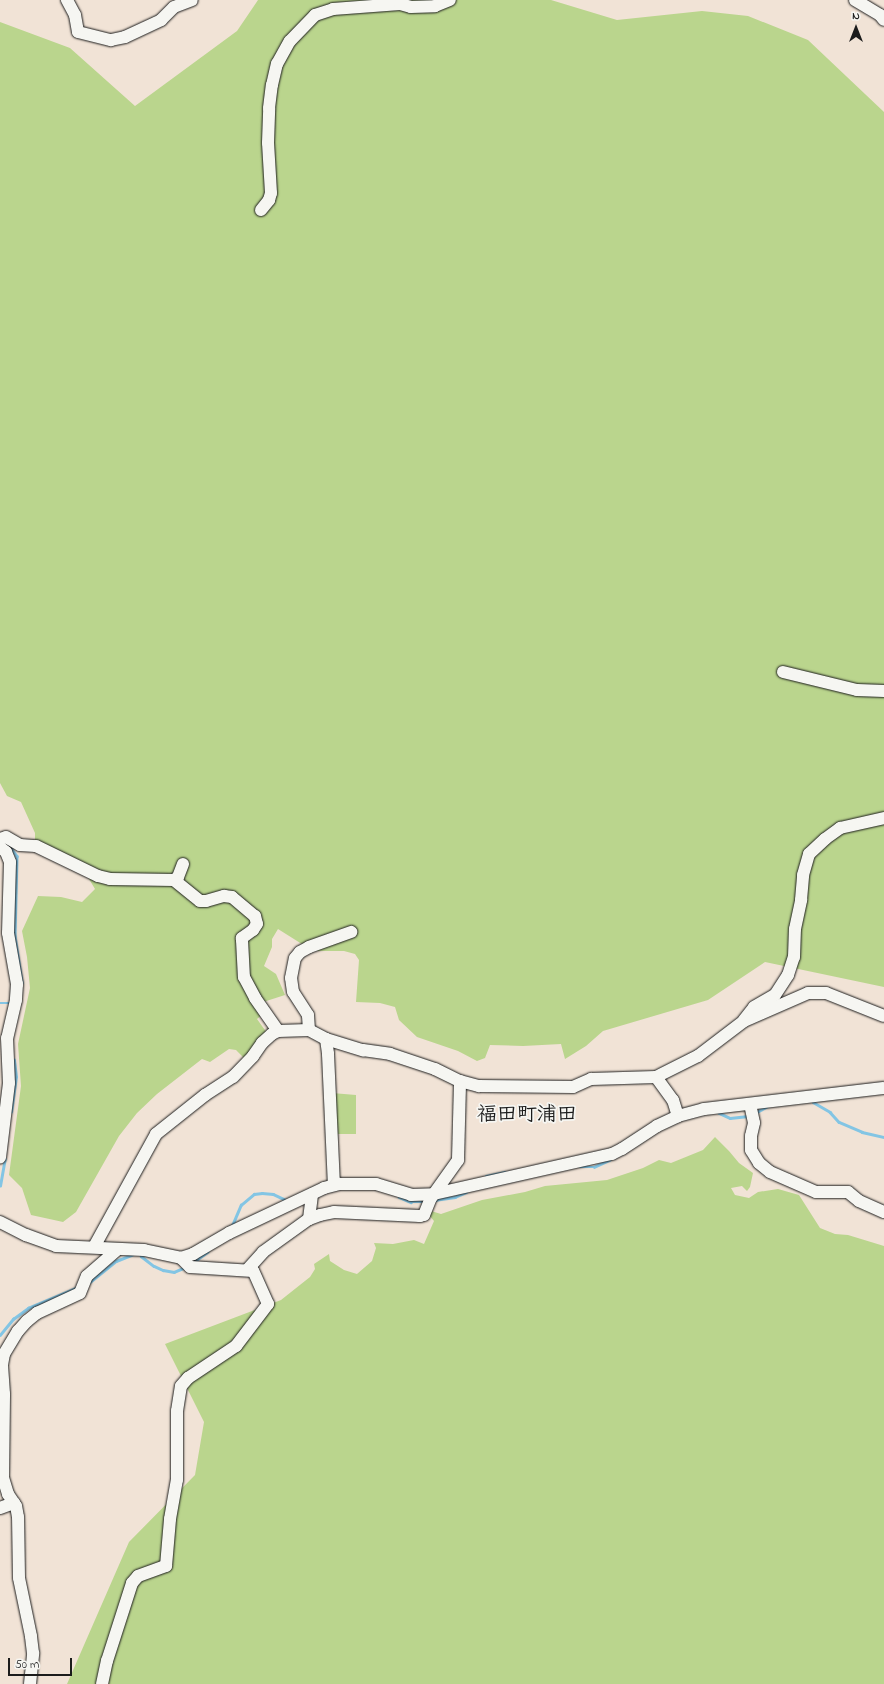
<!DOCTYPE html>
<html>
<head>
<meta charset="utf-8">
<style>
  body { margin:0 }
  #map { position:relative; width:884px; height:1684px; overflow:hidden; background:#f1e3d6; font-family:"Indie Flower","Klee One",sans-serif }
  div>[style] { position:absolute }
  .green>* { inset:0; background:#bad58d }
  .stream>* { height:2.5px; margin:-1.25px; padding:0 1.25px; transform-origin:1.25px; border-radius:1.25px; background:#83c5e4 }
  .roads { filter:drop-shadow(0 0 1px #1c1c1c) drop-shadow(0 0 1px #1c1c1c) }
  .minor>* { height:12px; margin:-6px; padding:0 6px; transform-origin:6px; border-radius:6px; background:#f6f6f2 }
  span { translate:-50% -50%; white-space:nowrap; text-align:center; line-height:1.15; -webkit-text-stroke:3.5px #f6f6f2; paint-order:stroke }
  .quarter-label { font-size:20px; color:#1c1c1c; font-weight:700 }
  .north { position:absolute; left:836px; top:8px; width:40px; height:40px; -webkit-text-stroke:3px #f6f6f2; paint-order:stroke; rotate:0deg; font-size:11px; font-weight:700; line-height:16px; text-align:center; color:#1c1c1c }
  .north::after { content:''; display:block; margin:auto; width:14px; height:18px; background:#1c1c1c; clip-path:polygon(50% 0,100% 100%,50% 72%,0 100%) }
  .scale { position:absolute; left:8px; top:1658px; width:64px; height:18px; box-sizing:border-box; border:2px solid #1c1c1c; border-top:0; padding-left:5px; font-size:12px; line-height:14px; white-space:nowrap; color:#1c1c1c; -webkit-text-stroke:3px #f6f6f2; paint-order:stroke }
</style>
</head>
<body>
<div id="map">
  <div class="green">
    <i style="clip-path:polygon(258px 0,551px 0,617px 20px,702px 11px,748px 16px,808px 40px,884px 112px,884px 987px,765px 962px,708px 1000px,603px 1031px,586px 1046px,565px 1059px,561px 1044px,523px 1046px,490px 1045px,485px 1058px,477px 1061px,458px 1051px,417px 1037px,399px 1020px,395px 1007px,380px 1003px,356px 1002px,359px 960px,355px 954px,344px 951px,313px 951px,278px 929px,272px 939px,272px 947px,264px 966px,276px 974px,285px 995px,257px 1004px,263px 1014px,257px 1019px,267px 1033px,246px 1060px,236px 1050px,229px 1049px,210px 1062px,202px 1059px,157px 1094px,137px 1113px,119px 1136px,76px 1212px,63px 1222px,54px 1220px,31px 1215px,22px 1188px,9px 1175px,21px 1086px,18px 1044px,30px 988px,27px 957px,22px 931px,38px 896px,61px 897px,82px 902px,95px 889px,77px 859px,35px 843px,35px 833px,21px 802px,7px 796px,0 783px,0 22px,70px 48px,135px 106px,237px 31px)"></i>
    <i style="clip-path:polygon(332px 1093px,356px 1095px,356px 1134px,333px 1134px)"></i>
    <i style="clip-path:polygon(715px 1137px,729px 1151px,739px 1163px,753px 1173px,750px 1187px,747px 1191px,742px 1186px,731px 1188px,735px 1195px,749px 1198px,758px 1192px,778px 1189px,799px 1195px,820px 1228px,835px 1234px,848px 1235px,884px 1246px,884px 1684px,67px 1684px,129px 1542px,195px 1475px,204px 1422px,165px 1344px,281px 1300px,310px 1277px,315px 1269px,314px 1264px,329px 1254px,330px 1261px,344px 1270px,357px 1274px,372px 1261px,376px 1248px,374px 1243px,393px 1244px,414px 1240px,424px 1244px,434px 1221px,429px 1215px,431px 1211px,441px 1214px,482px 1200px,525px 1192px,545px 1186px,607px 1180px,643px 1168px,659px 1160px,671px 1163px,703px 1150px)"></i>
  </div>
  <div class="stream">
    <i style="left:8px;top:844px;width:15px;rotate:53deg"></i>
    <i style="left:17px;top:856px;width:80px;rotate:91.4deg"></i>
    <i style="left:15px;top:936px;width:47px;rotate:81.3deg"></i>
    <i style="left:0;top:1003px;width:11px"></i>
    <i style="left:813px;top:1102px;width:20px;rotate:30deg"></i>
    <i style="left:830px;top:1112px;width:13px;rotate:48deg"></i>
    <i style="left:839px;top:1122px;width:25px;rotate:23deg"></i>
    <i style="left:862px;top:1132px;width:23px;rotate:13deg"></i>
    <i style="left:11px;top:1112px;width:35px;rotate:-82deg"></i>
    <i style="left:16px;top:1077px;width:17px;rotate:-97deg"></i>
    <i style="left:719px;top:1113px;width:12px;rotate:24deg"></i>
    <i style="left:730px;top:1118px;width:18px;rotate:-6deg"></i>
    <i style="left:755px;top:1113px;width:13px;rotate:-29deg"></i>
    <i style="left:580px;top:1167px;width:14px"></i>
    <i style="left:594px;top:1167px;width:17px;rotate:-25deg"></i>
    <i style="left:486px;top:1176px;width:19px;rotate:-12deg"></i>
    <i style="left:0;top:1186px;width:27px;rotate:-80deg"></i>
    <i style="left:399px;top:1197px;width:13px;rotate:23deg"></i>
    <i style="left:411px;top:1202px;width:14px"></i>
    <i style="left:434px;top:1200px;width:21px;rotate:-8deg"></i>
    <i style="left:455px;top:1197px;width:12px;rotate:-24deg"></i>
    <i style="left:231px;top:1228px;width:25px;rotate:-67deg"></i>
    <i style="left:241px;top:1205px;width:17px;rotate:-40deg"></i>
    <i style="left:254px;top:1194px;width:8px;rotate:-7deg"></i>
    <i style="left:262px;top:1193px;width:11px;rotate:5deg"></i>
    <i style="left:273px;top:1194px;width:17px;rotate:25deg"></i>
    <i style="left:141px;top:1256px;width:16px;rotate:38deg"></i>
    <i style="left:154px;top:1266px;width:10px;rotate:24deg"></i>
    <i style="left:163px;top:1270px;width:11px;rotate:10deg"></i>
    <i style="left:174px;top:1272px;width:13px;rotate:-23deg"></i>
    <i style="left:192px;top:1263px;width:19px;rotate:-36deg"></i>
    <i style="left:90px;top:1282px;width:33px;rotate:-39deg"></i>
    <i style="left:116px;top:1261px;width:17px;rotate:-21deg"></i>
    <i style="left:0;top:1335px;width:21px;rotate:-51deg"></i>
    <i style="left:13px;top:1319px;width:19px;rotate:-36deg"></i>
    <i style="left:28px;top:1308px;width:54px;rotate:-22.8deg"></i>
  </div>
  <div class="roads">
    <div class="minor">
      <i style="left:67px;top:0;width:17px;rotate:62deg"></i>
      <i style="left:75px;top:15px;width:17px;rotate:80deg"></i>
      <i style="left:78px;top:32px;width:34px;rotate:14deg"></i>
      <i style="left:111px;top:40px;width:14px;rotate:-12deg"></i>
      <i style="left:125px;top:37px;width:40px;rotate:-25deg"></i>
      <i style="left:161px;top:20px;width:18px;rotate:-45deg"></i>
      <i style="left:174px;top:7px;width:19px;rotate:-21deg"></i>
      <i style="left:855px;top:0;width:29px;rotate:31deg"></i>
      <i style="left:880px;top:15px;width:6px;rotate:51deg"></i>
      <i style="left:261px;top:210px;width:13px;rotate:-51deg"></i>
      <i style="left:269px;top:200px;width:7px;rotate:-74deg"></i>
      <i style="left:271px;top:193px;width:50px;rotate:-93.4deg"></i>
      <i style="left:268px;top:143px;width:35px;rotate:-88deg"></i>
      <i style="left:269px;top:108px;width:23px;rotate:-83deg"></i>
      <i style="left:272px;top:85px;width:22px;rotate:-77deg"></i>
      <i style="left:277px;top:64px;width:26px;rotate:-61deg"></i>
      <i style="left:290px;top:41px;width:36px;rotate:-46deg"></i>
      <i style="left:315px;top:15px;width:19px;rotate:-18deg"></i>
      <i style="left:333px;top:9px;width:67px;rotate:-4.3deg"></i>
      <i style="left:400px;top:4px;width:11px;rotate:15deg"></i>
      <i style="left:411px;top:7px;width:24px;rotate:-2deg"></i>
      <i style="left:435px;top:6px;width:16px;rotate:-22deg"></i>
      <i style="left:783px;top:672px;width:76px;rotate:13.7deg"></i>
      <i style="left:857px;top:690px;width:27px;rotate:2deg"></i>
      <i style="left:0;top:839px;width:6px;rotate:-18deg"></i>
      <i style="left:6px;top:837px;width:16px;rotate:30deg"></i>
      <i style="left:20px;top:845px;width:16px;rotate:4deg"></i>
      <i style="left:36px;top:846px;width:69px;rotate:25.8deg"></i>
      <i style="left:98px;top:876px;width:12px;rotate:14deg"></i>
      <i style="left:110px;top:879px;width:64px;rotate:0.9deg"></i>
      <i style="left:0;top:847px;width:8px;rotate:40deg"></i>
      <i style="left:6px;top:852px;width:11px;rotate:68deg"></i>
      <i style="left:10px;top:862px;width:71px;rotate:91.6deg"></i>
      <i style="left:8px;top:933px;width:52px;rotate:80deg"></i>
      <i style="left:17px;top:984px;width:16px;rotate:94deg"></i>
      <i style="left:16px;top:1000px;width:39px;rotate:103deg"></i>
      <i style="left:7px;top:1038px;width:45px;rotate:87.5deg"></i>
      <i style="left:9px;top:1083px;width:75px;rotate:96.9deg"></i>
      <i style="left:183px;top:864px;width:14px;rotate:111deg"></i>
      <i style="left:178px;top:877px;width:5px;rotate:143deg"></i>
      <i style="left:174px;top:880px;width:33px;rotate:39deg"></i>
      <i style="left:200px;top:901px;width:6px"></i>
      <i style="left:206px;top:901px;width:19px;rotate:-16deg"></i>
      <i style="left:224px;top:896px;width:8px;rotate:7deg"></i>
      <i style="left:232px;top:897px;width:30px;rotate:40deg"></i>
      <i style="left:255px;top:916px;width:8px;rotate:76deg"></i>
      <i style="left:257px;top:924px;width:7px;rotate:124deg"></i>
      <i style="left:253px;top:930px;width:14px;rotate:144deg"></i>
      <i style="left:242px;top:938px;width:2px;rotate:90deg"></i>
      <i style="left:242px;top:940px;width:37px;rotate:87deg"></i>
      <i style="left:244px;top:977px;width:24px;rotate:62deg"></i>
      <i style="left:255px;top:998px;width:40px;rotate:55.1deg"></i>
      <i style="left:744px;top:1020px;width:16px;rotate:-52deg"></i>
      <i style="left:754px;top:1007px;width:24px;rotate:-30deg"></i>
      <i style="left:775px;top:995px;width:24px;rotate:-57deg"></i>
      <i style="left:788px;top:975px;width:19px;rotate:-72deg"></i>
      <i style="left:794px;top:957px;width:28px;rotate:-88deg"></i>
      <i style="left:795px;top:929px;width:30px;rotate:-78deg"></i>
      <i style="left:801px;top:900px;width:25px;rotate:-85deg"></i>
      <i style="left:803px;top:875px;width:22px;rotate:-74deg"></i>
      <i style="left:809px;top:854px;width:22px;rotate:-43deg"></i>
      <i style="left:825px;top:839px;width:19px;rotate:-36deg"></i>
      <i style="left:840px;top:828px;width:45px;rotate:-12.8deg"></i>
      <i style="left:309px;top:1030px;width:15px;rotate:-94deg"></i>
      <i style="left:308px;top:1015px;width:27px;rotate:-123deg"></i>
      <i style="left:293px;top:992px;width:14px;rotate:-98deg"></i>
      <i style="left:291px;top:978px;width:20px;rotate:-79deg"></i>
      <i style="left:295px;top:958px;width:8px;rotate:-50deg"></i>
      <i style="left:300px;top:952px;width:10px;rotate:-29deg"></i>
      <i style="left:309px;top:947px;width:45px;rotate:-19.7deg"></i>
      <i style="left:326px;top:1039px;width:15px;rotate:82deg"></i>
      <i style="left:328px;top:1054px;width:131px;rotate:87.4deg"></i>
      <i style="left:656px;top:1077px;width:29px;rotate:54deg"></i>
      <i style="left:673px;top:1100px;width:17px;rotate:73deg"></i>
      <i style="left:750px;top:1104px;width:19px;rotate:78deg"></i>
      <i style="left:754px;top:1123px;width:13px;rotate:103deg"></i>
      <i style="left:751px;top:1136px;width:14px;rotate:90deg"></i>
      <i style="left:751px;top:1150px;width:15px;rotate:58deg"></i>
      <i style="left:759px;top:1163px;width:14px;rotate:39deg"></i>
      <i style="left:770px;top:1172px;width:50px;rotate:23.5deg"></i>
      <i style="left:816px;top:1192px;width:32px"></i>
      <i style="left:848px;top:1192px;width:14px;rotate:39deg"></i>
      <i style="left:859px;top:1201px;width:27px;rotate:24deg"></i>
      <i style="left:309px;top:1219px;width:25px;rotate:-83deg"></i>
      <i style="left:0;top:1222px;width:29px;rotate:27deg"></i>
      <i style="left:26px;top:1235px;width:32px;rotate:20deg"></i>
      <i style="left:56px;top:1246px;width:88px;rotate:2.6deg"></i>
      <i style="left:144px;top:1250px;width:38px;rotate:12deg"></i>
      <i style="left:181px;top:1258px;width:13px;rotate:-18deg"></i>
      <i style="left:193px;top:1254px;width:42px;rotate:-30.3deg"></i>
      <i style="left:229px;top:1233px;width:105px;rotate:-25.3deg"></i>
      <i style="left:324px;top:1188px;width:16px;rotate:-15deg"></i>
      <i style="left:339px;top:1184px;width:37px"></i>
      <i style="left:376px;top:1184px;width:37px;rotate:17deg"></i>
      <i style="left:411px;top:1195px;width:23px;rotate:-2deg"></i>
      <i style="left:434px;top:1194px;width:182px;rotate:-12.7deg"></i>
      <i style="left:612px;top:1154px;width:11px;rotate:-27deg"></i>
      <i style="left:622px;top:1149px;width:42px;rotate:-33.3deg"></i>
      <i style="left:657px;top:1126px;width:23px;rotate:-25deg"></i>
      <i style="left:678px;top:1116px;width:27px;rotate:-15deg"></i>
      <i style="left:704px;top:1109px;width:181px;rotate:-6.7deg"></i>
      <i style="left:94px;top:1247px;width:129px;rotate:-61.2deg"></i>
      <i style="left:156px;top:1134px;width:63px;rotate:-38.5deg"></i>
      <i style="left:205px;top:1095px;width:33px;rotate:-33deg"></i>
      <i style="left:233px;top:1077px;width:29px;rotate:-46deg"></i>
      <i style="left:253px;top:1056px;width:16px;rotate:-55deg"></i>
      <i style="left:262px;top:1043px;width:13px;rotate:-42deg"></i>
      <i style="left:272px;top:1034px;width:7px;rotate:-27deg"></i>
      <i style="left:278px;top:1031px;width:31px;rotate:-2deg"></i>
      <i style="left:309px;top:1030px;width:19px;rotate:28deg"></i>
      <i style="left:326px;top:1039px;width:39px;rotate:17deg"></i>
      <i style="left:363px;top:1050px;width:27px;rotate:8deg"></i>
      <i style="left:390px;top:1054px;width:47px;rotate:18.4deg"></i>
      <i style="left:435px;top:1069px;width:28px;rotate:26deg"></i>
      <i style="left:460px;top:1081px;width:20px;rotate:15deg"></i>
      <i style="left:479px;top:1086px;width:94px;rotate:0.6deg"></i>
      <i style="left:573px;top:1087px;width:20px;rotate:-24deg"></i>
      <i style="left:591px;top:1079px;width:65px;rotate:-1.8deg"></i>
      <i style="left:656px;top:1077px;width:47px;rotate:-26.6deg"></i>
      <i style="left:698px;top:1056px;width:58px;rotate:-37.3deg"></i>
      <i style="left:744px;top:1021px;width:70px;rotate:-23.6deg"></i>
      <i style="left:808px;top:993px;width:18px"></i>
      <i style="left:826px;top:993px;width:62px;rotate:21.6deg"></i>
      <i style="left:247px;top:1270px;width:24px;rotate:-48deg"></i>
      <i style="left:263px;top:1252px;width:57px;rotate:-35.7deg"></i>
      <i style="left:309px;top:1219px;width:12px;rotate:-20deg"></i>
      <i style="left:320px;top:1215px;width:14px;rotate:-12deg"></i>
      <i style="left:334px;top:1212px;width:86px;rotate:2.7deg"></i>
      <i style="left:420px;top:1216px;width:4px;rotate:-14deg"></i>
      <i style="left:424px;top:1215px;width:18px;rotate:-68deg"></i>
      <i style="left:431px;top:1198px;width:47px;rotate:-54.6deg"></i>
      <i style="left:458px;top:1160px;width:79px;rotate:-88.5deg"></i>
      <i style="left:0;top:1508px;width:15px;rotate:-20deg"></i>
      <i style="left:30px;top:1684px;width:31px;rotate:-84deg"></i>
      <i style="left:33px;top:1653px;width:17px;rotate:-97deg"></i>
      <i style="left:31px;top:1636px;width:59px;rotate:-101.7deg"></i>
      <i style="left:19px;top:1578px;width:61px;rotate:-90.9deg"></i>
      <i style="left:18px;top:1517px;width:11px;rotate:-100deg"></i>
      <i style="left:16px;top:1506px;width:14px;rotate:-124deg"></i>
      <i style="left:8px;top:1494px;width:17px;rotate:-107deg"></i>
      <i style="left:3px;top:1478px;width:84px;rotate:-89.3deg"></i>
      <i style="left:4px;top:1394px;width:29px;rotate:-94deg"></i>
      <i style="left:2px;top:1365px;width:11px;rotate:-80deg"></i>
      <i style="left:4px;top:1354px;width:27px;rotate:-59deg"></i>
      <i style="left:18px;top:1331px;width:13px;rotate:-48deg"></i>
      <i style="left:27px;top:1321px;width:13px;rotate:-39deg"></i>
      <i style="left:37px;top:1313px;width:47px;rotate:-24.9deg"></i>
      <i style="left:80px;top:1293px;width:18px;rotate:-68deg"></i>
      <i style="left:87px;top:1276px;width:40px;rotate:-41deg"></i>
      <i style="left:102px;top:1684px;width:24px;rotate:-78deg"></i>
      <i style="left:107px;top:1661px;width:82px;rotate:-72.2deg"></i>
      <i style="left:132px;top:1583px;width:9px;rotate:-49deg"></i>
      <i style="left:138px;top:1576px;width:30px;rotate:-20deg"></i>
      <i style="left:166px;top:1566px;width:47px;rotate:-85.1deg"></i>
      <i style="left:170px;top:1519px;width:40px;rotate:-80deg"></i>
      <i style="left:177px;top:1480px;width:69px;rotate:-90deg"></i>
      <i style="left:177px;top:1411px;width:25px;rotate:-81deg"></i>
      <i style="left:181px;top:1386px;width:11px;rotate:-49deg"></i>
      <i style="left:188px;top:1378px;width:58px;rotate:-33.7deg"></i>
      <i style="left:236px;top:1346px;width:53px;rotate:-52.7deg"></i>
      <i style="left:268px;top:1304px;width:36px;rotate:-114deg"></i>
      <i style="left:253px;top:1271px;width:63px;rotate:-176.4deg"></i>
      <i style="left:190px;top:1267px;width:13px;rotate:-135deg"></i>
    </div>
  </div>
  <div class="quarter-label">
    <span style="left:527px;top:1115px">福田町浦田</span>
  </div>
  <div class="north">N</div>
  <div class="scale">50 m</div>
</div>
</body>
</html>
